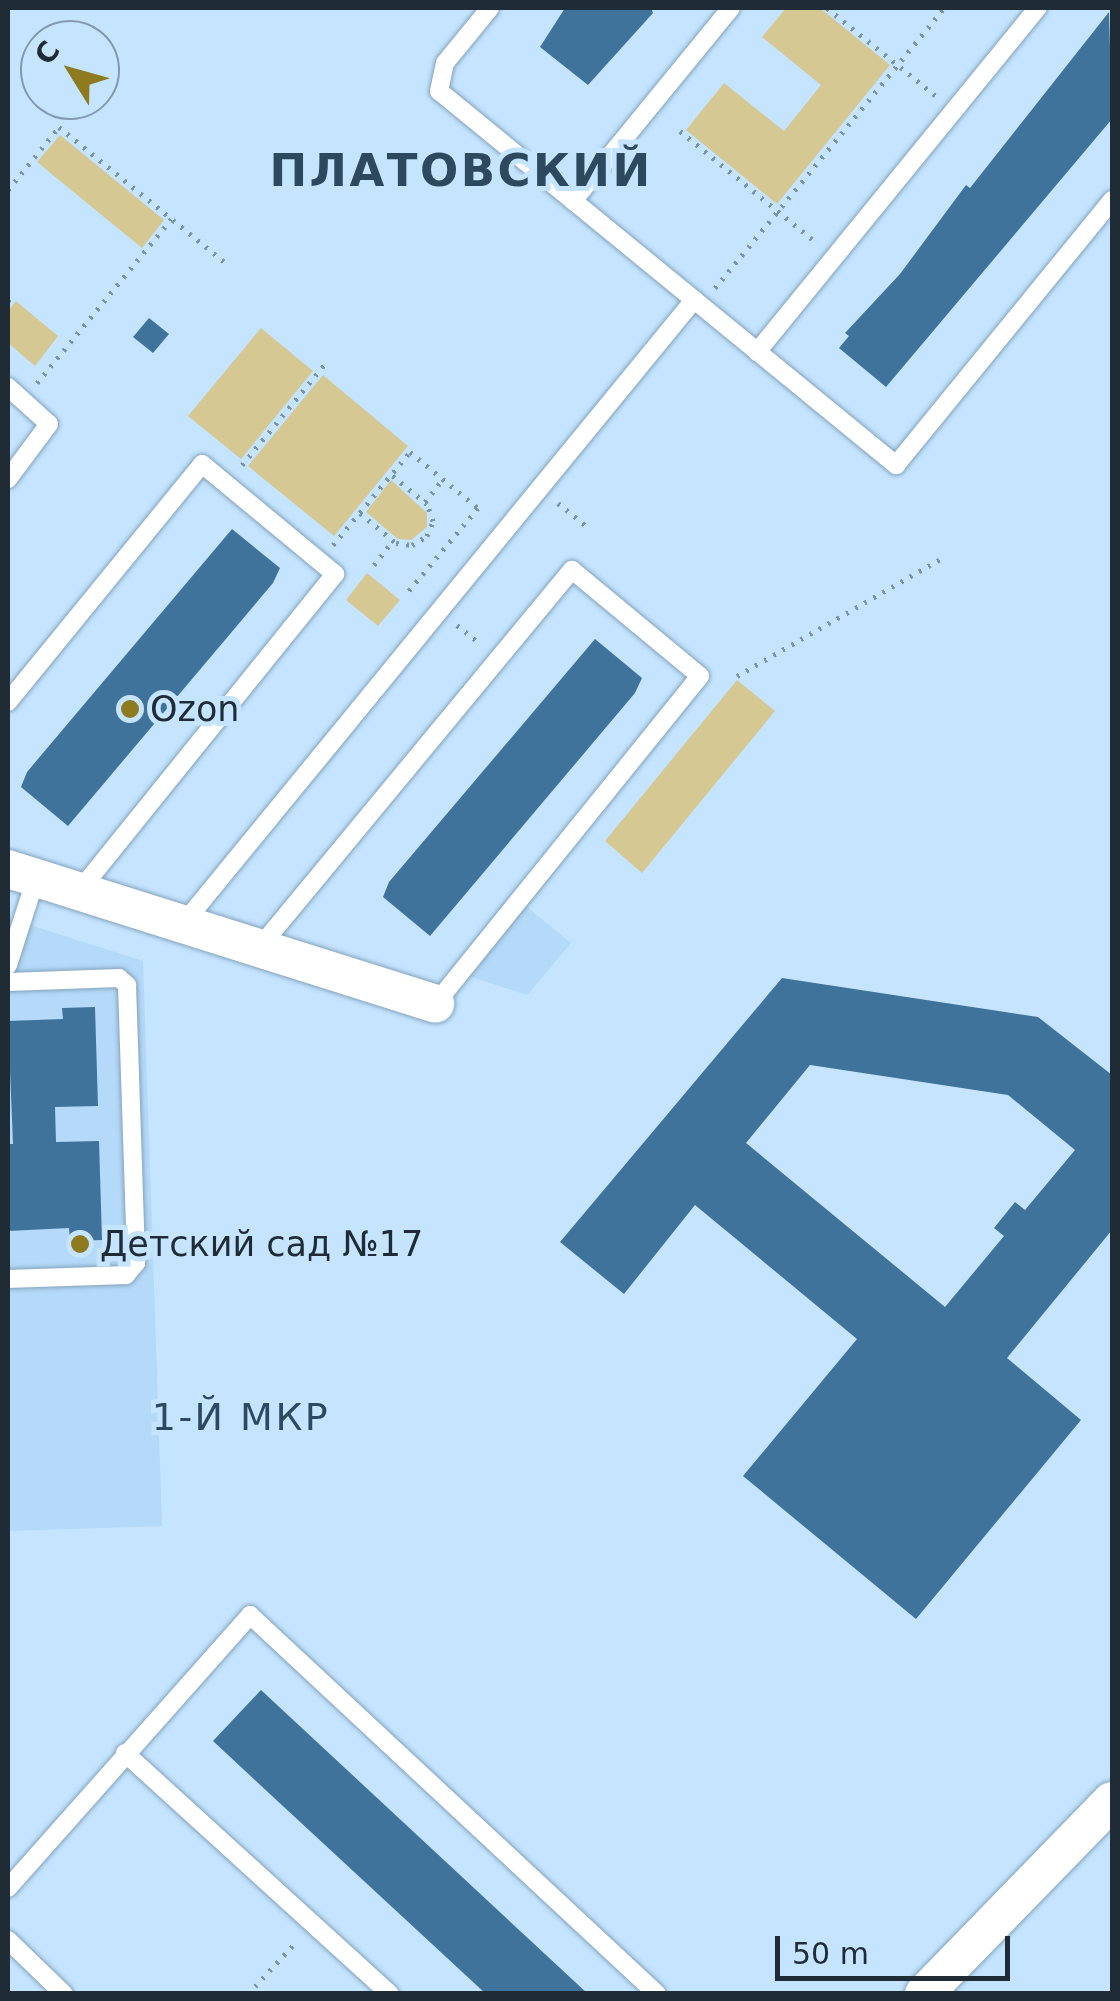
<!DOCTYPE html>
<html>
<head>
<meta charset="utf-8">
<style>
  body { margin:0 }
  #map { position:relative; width:1120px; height:2001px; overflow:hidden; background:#c4e4ff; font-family:"DejaVu Sans",sans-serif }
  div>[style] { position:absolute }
  .built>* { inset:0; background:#b4d9f9 }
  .green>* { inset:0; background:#d5c893 }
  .building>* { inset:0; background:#3f739b }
  .path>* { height:5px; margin-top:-2.5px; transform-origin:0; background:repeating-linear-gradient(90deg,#7c94a7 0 2.5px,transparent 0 10.5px) }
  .roads { filter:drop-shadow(0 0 2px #84a3bc) drop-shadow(0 0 2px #84a3bc) }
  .lane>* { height:18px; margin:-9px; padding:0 9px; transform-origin:9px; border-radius:9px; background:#fff }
  .street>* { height:38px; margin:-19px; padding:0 19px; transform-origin:19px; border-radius:19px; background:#fff }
  .dots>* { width:28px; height:28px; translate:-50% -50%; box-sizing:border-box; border:5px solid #c4e4ff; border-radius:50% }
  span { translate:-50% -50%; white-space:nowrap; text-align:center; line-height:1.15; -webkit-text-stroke:10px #c4e4ff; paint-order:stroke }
  .poi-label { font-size:35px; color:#1f2b35 }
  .left { translate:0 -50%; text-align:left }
  .neighbourhood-label { font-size:38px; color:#2d495e; letter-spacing:2.5px }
  .district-label { font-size:45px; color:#2d495e; font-weight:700; letter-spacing:2.5px }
  .frame { position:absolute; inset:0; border:10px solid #1f2b35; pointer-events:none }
  .north { position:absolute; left:20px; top:20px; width:100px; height:100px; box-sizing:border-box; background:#c4e4ff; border:2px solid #829aae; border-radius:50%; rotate:307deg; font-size:28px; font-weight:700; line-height:40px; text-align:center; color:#1f2b35 }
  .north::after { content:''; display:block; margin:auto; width:35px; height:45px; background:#8e7a1f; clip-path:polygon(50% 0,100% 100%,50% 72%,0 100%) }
  .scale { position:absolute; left:775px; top:1936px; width:235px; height:45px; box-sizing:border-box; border:5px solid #1f2b35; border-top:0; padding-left:12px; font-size:30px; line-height:35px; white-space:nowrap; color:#1f2b35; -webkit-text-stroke:8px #c4e4ff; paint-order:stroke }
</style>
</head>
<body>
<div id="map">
  <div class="built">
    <i style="clip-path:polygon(523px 904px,571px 943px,527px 995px,465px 975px)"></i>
    <i style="clip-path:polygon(8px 918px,143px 961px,162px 1526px,8px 1531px)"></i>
  </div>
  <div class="green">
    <i style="clip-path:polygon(786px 8px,820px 8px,890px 65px,777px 204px,686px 130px,724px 83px,784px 131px,821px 85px,762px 37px)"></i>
    <i style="clip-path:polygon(60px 135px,164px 220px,142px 248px,37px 162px)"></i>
    <i style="clip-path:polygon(16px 301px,58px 336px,35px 366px,8px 343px,8px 311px)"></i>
    <i style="clip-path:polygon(261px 328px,313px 371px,241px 459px,188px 416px)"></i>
    <i style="clip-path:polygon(323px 375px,408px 446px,334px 536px,248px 466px)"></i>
    <i style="clip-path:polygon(391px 480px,427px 513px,427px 527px,411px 540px,398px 539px,366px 512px)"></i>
    <i style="clip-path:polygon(367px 573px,400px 600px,378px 626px,346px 600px)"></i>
    <i style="clip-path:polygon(737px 680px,775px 711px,642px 873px,605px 841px)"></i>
  </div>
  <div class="building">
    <i style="clip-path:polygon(565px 8px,651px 8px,653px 13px,588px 85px,540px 47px)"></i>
    <i style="clip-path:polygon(1109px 12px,1112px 119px,886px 387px,839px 348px,849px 336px,845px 333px,900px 274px,966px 185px,970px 188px)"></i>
    <i style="clip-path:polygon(149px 318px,169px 334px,153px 353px,133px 337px)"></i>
    <i style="clip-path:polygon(232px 529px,280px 568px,273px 583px,68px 826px,21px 787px,27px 772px)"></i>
    <i style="clip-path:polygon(595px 639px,642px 678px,635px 693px,430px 936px,383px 897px,389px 882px)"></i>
    <i style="clip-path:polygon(evenodd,782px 978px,1038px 1017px,1112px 1075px,1112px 1230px,1007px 1358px,1081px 1420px,916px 1619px,743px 1476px,857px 1339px,695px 1205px,624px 1294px,560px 1242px,782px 978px,810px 1065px,1008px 1095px,1075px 1150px,1025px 1210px,1015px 1202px,994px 1228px,1004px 1236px,945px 1307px,746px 1143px,810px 1065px)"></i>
    <i style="clip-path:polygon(95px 1007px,98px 1106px,55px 1107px,56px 1142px,99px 1141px,102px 1240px,70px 1241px,69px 1228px,8px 1231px,8px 1144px,13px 1144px,8px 1021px,63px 1019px,62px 1008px)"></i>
    <i style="clip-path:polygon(261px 1690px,588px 1994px,486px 1994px,271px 1795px,213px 1741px)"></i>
  </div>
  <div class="path">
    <i style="left:827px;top:8px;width:140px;rotate:38.9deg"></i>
    <i style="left:680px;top:131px;width:177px;rotate:39.3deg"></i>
    <i style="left:8px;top:190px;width:81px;rotate:-51deg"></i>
    <i style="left:59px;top:127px;width:218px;rotate:39.2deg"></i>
    <i style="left:715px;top:288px;width:362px;rotate:-50.7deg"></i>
    <i style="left:8px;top:301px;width:5px;rotate:-53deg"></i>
    <i style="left:37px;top:383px;width:212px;rotate:-50.7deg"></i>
    <i style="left:242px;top:465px;width:131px;rotate:-50.6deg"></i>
    <i style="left:425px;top:502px;width:29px;rotate:-52deg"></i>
    <i style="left:558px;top:503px;width:36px;rotate:39deg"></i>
    <i style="left:360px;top:513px;width:47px;rotate:39.8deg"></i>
    <i style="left:396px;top:543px;width:16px;rotate:7deg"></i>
    <i style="left:412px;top:545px;width:17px;rotate:-31deg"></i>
    <i style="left:427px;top:536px;width:16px;rotate:-68deg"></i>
    <i style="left:433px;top:521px;width:18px;rotate:-109deg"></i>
    <i style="left:427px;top:504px;width:45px;rotate:-140.4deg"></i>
    <i style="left:333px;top:545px;width:121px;rotate:-50.4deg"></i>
    <i style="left:410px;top:452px;width:88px;rotate:39.5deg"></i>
    <i style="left:478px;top:508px;width:111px;rotate:129.9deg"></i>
    <i style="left:374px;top:565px;width:31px;rotate:-52deg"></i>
    <i style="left:457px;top:625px;width:28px;rotate:39deg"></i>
    <i style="left:737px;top:676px;width:239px;rotate:-29.9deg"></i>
    <i style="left:248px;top:1994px;width:72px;rotate:-47.2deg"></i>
  </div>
  <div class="roads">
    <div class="lane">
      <i style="left:490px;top:8px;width:71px;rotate:129.3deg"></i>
      <i style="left:445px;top:63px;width:29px;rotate:102deg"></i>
      <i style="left:439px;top:91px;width:591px;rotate:39.3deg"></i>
      <i style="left:896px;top:465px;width:342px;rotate:-50.8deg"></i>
      <i style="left:573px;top:201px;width:249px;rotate:-50.7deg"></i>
      <i style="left:757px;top:352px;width:444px;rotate:-50.8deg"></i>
      <i style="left:8px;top:387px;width:55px;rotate:42.1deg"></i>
      <i style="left:49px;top:424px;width:69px;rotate:126.7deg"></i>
      <i style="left:8px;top:702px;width:307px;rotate:-50.8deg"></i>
      <i style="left:202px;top:464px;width:173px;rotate:39.6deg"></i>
      <i style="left:335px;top:574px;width:407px;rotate:128.9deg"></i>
      <i style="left:183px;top:924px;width:807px;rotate:-50.69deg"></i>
      <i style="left:259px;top:948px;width:491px;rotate:-50.4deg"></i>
      <i style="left:572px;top:570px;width:166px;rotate:39.6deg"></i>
      <i style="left:700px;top:676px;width:422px;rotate:128.9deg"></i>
      <i style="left:8px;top:965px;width:91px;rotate:-72.2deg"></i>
      <i style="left:8px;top:982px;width:111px;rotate:-2.1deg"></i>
      <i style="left:119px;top:978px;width:11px;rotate:41deg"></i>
      <i style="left:127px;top:985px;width:278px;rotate:88.1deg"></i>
      <i style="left:136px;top:1263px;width:16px;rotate:130deg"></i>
      <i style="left:126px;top:1275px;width:118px;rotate:178.1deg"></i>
      <i style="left:125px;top:1753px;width:358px;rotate:42.3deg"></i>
      <i style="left:8px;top:1888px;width:365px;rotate:-48.4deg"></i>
      <i style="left:250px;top:1615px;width:556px;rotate:42.96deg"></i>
      <i style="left:8px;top:1940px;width:78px;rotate:44deg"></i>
    </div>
    <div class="street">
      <i style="left:8px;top:869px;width:448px;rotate:17.5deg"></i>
      <i style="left:924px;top:1994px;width:269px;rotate:-45.8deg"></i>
    </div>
  </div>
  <div class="dots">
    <i style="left:130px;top:709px;background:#8e7a1f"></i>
    <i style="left:80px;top:1244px;background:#8e7a1f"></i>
  </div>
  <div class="poi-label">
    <span class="left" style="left:150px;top:709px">Ozon</span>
    <span class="left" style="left:100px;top:1244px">Детский сад №17</span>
  </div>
  <div class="neighbourhood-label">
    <span style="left:241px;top:1418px">1-Й МКР</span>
  </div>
  <div class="district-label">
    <span style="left:461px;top:171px">ПЛАТОВСКИЙ</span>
  </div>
  <div class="frame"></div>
  <div class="north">С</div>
  <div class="scale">50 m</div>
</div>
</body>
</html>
